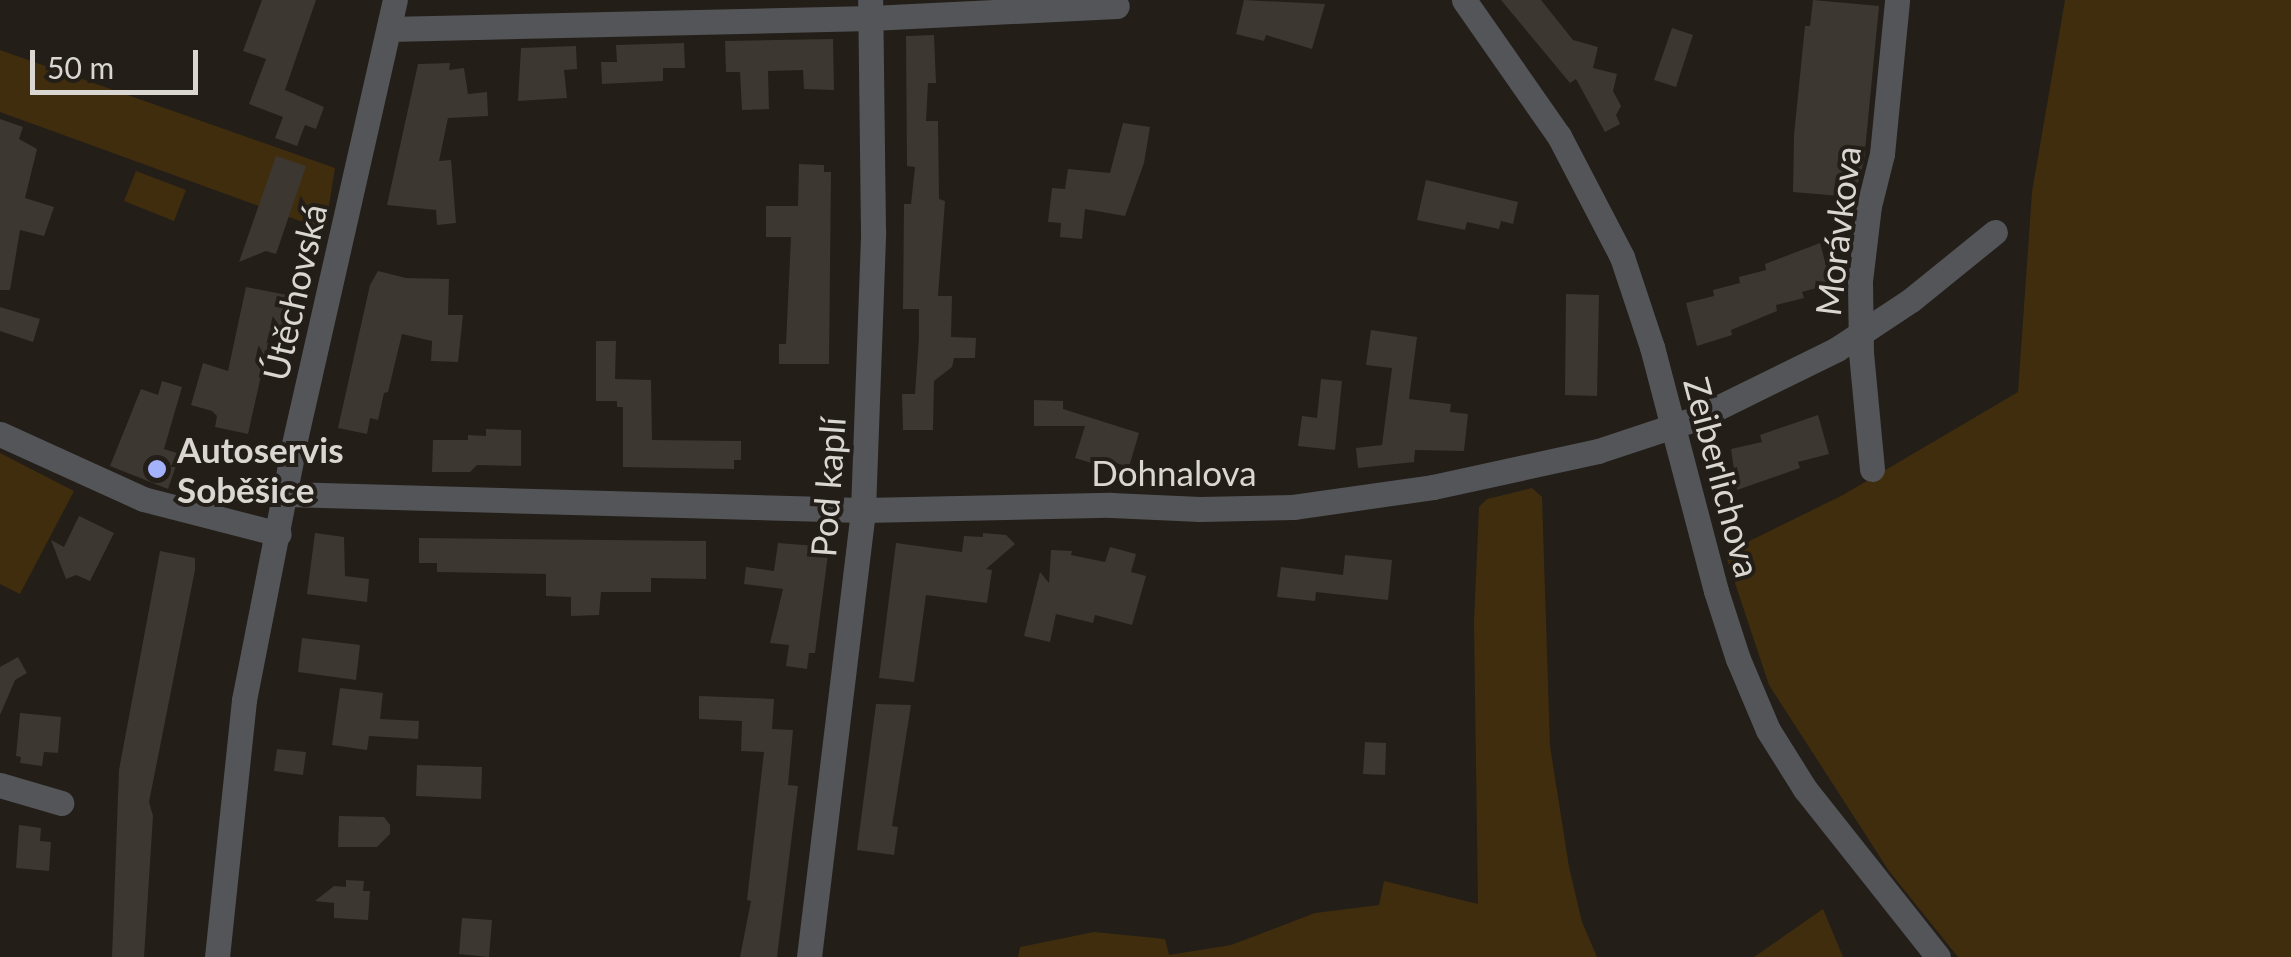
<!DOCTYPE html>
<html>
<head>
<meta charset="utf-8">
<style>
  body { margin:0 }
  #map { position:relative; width:2291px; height:957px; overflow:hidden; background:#231e18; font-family:Lato,sans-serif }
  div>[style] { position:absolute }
  .green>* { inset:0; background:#402d0e }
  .building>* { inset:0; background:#3c3730 }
  .minor>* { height:25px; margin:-12.5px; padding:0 12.5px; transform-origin:12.5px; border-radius:12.5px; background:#545559 }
  .dots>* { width:28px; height:28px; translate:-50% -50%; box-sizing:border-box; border:5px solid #231e18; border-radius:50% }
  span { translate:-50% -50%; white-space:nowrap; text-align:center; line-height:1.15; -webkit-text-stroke:8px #231e18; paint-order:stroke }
  .street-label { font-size:35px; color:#dad7d3 }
  .poi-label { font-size:35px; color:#dad7d3; font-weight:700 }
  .left { translate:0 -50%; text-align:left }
  .scale { position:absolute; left:30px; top:50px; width:168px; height:45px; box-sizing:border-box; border:5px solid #dad7d3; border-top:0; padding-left:12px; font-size:30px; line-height:35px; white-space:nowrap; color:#dad7d3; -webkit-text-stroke:8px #231e18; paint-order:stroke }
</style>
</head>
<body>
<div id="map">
  <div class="green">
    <i style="clip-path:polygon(2065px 0,2291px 0,2291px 957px,1958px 957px,1889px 871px,1769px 685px,1725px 553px,1843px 495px,2018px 392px,2032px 192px)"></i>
    <i style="clip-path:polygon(0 50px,335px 168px,325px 230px,0 112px)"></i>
    <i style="clip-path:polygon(136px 171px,186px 190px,174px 221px,124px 201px)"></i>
    <i style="clip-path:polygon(0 453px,74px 491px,20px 594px,0 584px)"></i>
    <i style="clip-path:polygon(1532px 488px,1542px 497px,1550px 746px,1569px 867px,1582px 922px,1597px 957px,1018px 957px,1020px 947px,1094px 932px,1165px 939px,1169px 955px,1231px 945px,1315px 913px,1379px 905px,1384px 881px,1478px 904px,1474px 623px,1479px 507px,1487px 499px)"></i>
    <i style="clip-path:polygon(1823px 909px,1843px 957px,1754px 957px)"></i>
  </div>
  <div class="building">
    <i style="clip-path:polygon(262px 0,316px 0,285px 90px,324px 107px,316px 129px,305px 125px,297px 146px,275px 138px,283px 117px,249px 104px,266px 59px,243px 51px)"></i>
    <i style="clip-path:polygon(1244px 0,1325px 4px,1312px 49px,1266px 35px,1264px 41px,1236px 34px)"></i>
    <i style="clip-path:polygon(1501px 0,1541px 0,1573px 40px,1598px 47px,1593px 68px,1617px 74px,1613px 91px,1621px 106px,1616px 115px,1620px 124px,1605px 132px,1576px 79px,1570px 83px)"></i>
    <i style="clip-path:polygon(1813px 0,1879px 6px,1864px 161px,1858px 183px,1841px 181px,1840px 196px,1793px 192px,1794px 135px,1805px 26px,1810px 26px)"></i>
    <i style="clip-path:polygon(1672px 28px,1693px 35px,1676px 87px,1654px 80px)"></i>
    <i style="clip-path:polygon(934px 35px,936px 83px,928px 83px,926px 121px,938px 121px,939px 199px,945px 201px,938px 296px,952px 296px,951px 337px,976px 338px,975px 358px,954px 358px,952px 367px,934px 381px,933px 430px,903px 430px,902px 394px,915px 394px,919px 337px,919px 309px,903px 309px,904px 204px,911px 204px,915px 167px,907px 166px,906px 36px)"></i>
    <i style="clip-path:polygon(833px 39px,834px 90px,804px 89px,803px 70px,768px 71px,769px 109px,742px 110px,740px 72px,726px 72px,725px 41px)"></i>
    <i style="clip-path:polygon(684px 43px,685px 68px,663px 68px,663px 81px,602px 84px,601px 62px,617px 62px,616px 45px)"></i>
    <i style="clip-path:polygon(576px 46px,577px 69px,564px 70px,567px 98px,518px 101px,521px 48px)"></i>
    <i style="clip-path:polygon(450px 63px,449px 70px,464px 68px,468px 94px,487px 92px,488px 116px,448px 118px,439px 161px,451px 160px,456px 223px,437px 225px,436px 210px,387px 205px,418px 64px)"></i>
    <i style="clip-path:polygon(0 119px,23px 127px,19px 139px,37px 149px,25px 198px,54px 207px,44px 236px,20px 230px,10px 290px,0 290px)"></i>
    <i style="clip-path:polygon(1123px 123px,1150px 127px,1144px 163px,1125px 216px,1085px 209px,1082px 239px,1060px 237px,1061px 223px,1048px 222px,1052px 188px,1065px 189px,1068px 169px,1110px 173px)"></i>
    <i style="clip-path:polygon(276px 156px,306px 166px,276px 254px,266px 251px,239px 262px)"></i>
    <i style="clip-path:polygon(799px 164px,824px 165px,824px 172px,831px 172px,829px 364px,779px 364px,779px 344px,786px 344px,791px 237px,766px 237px,766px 206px,798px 206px)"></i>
    <i style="clip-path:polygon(1426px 180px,1518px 202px,1513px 224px,1501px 221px,1499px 229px,1467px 222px,1465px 230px,1417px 220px)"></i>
    <i style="clip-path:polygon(1820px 243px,1831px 284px,1802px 292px,1804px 298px,1776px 305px,1777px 311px,1731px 330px,1732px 335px,1697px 346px,1686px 303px,1714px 296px,1713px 290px,1740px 283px,1739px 277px,1766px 270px,1765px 264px)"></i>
    <i style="clip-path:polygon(378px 271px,406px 278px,449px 279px,448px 315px,463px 315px,458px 362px,431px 361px,432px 341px,402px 334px,388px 392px,384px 393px,378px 420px,370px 418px,367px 434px,338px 428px,370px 285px)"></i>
    <i style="clip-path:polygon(246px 287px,292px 296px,285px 329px,272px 326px,248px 434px,215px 427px,217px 416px,212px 411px,191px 405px,203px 363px,228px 371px)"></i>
    <i style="clip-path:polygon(1566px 294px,1599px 295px,1597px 396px,1565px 395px)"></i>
    <i style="clip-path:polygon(0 307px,40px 319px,33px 342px,0 331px)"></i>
    <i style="clip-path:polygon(1371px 330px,1417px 337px,1409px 399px,1451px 404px,1450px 412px,1468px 414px,1464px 451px,1415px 450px,1414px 462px,1358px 468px,1356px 448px,1382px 445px,1392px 368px,1366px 365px)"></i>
    <i style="clip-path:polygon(596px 341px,616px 341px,615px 379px,651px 380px,652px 440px,741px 441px,741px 460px,734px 460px,734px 469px,623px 467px,623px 407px,617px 407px,617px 401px,596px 401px)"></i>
    <i style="clip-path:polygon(1321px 379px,1342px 381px,1335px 450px,1298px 446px,1302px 416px,1317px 418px)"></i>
    <i style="clip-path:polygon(162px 381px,182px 387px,164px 449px,180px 454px,168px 489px,110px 466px,141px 389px,158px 395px)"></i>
    <i style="clip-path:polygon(1034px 400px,1063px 401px,1063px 409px,1139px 433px,1129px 467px,1103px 459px,1101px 466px,1075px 458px,1085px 426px,1034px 426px)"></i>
    <i style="clip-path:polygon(1818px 415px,1829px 454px,1798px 462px,1800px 468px,1737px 490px,1731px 449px,1762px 442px,1760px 435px)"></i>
    <i style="clip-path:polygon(486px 429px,521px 430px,521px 466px,477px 465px,470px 472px,432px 472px,433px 440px,468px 440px,468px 435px,486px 436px)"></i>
    <i style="clip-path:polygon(79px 516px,114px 533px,90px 581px,76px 575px,66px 579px,51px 540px,64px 547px)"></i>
    <i style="clip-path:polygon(315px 533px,344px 537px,345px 576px,369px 579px,367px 602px,307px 594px)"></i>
    <i style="clip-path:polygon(983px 533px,1006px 535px,1015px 544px,986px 569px,992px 570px,987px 603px,926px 595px,914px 682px,879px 678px,896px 543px,962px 552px,964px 536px,983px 537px)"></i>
    <i style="clip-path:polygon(419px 538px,706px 541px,706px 579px,651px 578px,651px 592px,601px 592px,599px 615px,571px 616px,571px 597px,546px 596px,546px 574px,437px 572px,437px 563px,419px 563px)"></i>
    <i style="clip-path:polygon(778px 543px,829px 547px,815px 653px,809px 653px,807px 669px,786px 666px,789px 645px,770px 643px,783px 589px,744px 584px,746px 567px,774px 571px)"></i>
    <i style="clip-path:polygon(1110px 547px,1136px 554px,1131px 572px,1146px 576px,1132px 625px,1095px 615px,1093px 623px,1056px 614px,1050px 642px,1024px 636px,1040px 572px,1049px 583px,1051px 550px,1072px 551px,1071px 555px,1105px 562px)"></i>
    <i style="clip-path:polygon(160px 551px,195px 558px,195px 570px,149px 802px,153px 816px,144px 957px,112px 957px,119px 770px)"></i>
    <i style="clip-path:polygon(1345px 555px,1392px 560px,1388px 600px,1316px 592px,1315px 601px,1277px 597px,1281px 567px,1343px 575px)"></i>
    <i style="clip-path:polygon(302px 638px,360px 645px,356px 680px,298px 672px)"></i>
    <i style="clip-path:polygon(18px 657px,27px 673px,15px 680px,0 715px,0 667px)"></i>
    <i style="clip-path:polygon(340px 688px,383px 693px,380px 719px,419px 721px,418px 739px,369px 736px,367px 750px,332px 745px)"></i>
    <i style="clip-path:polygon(699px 696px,774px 699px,772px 729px,793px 730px,788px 785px,798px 786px,777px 957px,740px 957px,751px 901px,747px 900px,764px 752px,741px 751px,742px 721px,699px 719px)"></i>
    <i style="clip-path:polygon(876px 704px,911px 705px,892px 826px,898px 827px,894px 855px,857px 850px)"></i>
    <i style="clip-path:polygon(20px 713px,61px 717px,58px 753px,44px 752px,42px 766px,20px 763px,21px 757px,16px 756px)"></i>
    <i style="clip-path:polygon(1365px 742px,1386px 743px,1385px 775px,1363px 774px)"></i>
    <i style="clip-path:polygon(277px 749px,306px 752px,303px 775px,274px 771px)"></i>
    <i style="clip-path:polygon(417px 765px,482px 767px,481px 799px,416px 796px)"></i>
    <i style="clip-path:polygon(339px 816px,384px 817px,390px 825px,390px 834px,377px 847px,338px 847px)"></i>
    <i style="clip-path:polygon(19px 825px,41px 828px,40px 841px,51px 842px,49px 871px,16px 868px)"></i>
    <i style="clip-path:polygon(346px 880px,364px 881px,363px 891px,370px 891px,368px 920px,334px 918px,334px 903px,315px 901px,334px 886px,346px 887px)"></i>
    <i style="clip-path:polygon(462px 918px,492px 920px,489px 957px,459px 954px)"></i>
  </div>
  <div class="minor">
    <i style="left:1464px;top:0;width:166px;rotate:55.1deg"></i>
    <i style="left:1559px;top:136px;width:136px;rotate:62.5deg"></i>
    <i style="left:1622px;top:257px;width:95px;rotate:71.6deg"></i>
    <i style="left:1652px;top:347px;width:252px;rotate:75.3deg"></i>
    <i style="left:1716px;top:591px;width:71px;rotate:72.1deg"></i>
    <i style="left:1738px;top:659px;width:77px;rotate:67.1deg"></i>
    <i style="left:1768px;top:730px;width:70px;rotate:57.9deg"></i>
    <i style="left:1805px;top:789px;width:214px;rotate:51.6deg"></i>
    <i style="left:389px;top:29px;width:482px;rotate:-1.3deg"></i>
    <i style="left:871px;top:18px;width:246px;rotate:-2.8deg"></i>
    <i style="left:0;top:434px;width:157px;rotate:24.4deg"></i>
    <i style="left:143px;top:499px;width:140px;rotate:14.4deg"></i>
    <i style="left:1872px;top:469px;width:117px;rotate:-95.4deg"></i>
    <i style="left:1861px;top:353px;width:72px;rotate:-90.8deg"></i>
    <i style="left:1860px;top:281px;width:76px;rotate:-83.2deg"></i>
    <i style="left:1869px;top:206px;width:54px;rotate:-76deg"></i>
    <i style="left:1882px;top:154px;width:155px;rotate:-84.4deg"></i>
    <i style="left:286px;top:494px;width:577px;rotate:1.59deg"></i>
    <i style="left:863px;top:510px;width:248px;rotate:-1.2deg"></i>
    <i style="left:1111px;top:505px;width:89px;rotate:2.6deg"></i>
    <i style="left:1200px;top:509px;width:93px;rotate:-1.2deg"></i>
    <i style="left:1293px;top:507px;width:141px;rotate:-8.1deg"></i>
    <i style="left:1433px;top:487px;width:169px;rotate:-12.3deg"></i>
    <i style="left:1598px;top:451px;width:102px;rotate:-18.3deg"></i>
    <i style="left:1695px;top:419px;width:158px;rotate:-26.2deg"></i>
    <i style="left:1837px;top:349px;width:89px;rotate:-33.5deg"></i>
    <i style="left:1911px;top:300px;width:108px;rotate:-39deg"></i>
    <i style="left:0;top:785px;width:64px;rotate:16.4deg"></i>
    <i style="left:217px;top:957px;width:258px;rotate:-84deg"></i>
    <i style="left:244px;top:700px;width:261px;rotate:-78.9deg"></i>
    <i style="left:294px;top:444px;width:455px;rotate:-77.2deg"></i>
    <i style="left:809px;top:957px;width:450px;rotate:-83.1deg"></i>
    <i style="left:863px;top:510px;width:279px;rotate:-87.9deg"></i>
    <i style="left:873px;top:231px;width:231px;rotate:-90.7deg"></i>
  </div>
  <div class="dots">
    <i style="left:157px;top:469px;background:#a4b2fc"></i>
  </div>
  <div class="street-label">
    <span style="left:1837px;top:231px;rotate:-83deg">Morávkova</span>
    <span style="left:294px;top:292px;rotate:-77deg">Útěchovská</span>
    <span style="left:1174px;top:472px">Dohnalova</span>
    <span style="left:1723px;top:477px;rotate:75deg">Zeiberlichova</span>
    <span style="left:827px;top:487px;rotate:-86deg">Pod kaplí</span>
  </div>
  <div class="poi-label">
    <span class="left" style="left:177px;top:469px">Autoservis<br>Soběšice</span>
  </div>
  <div class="scale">50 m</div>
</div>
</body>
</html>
